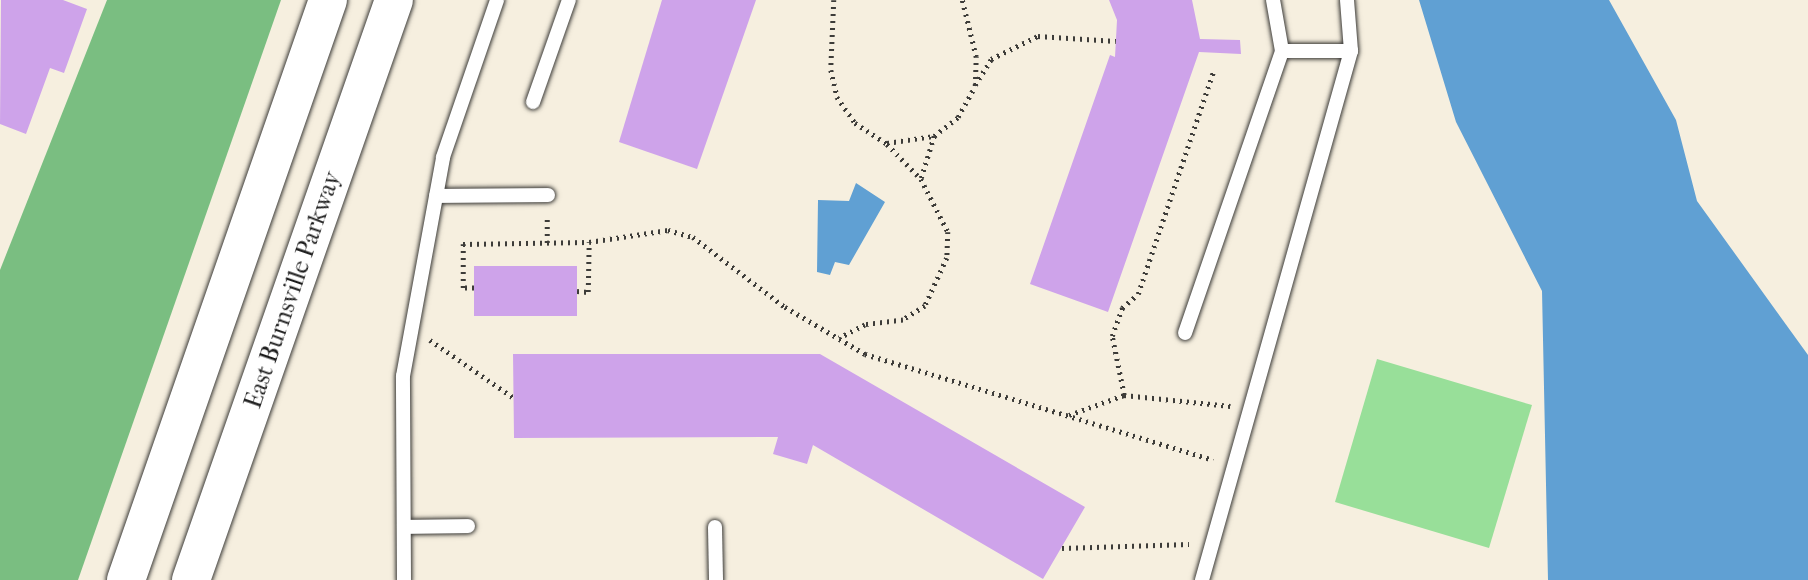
<!DOCTYPE html>
<html>
<head>
<meta charset="utf-8">
<style>
  body { margin:0 }
  #map { position:relative; width:1808px; height:580px; overflow:hidden; background:#f6efdf; font-family:"IM FELL French Canon",serif }
  div>[style] { position:absolute }
  .green>* { inset:0; background:#98df99 }
  .forest>* { inset:0; background:#7abe81 }
  .water>* { inset:0; background:#60a0d3 }
  .building>* { inset:0; background:#cea3ea }
  .path>* { height:4.5px; margin-top:-2.25px; transform-origin:0; background:repeating-linear-gradient(90deg,#3d3c39 0 2px,transparent 0 7px) }
  .roads { filter:drop-shadow(0 0 2px #3d3c39) drop-shadow(0 0 2px #3d3c39) }
  .lane>* { height:14px; margin:-7px; padding:0 7px; transform-origin:7px; border-radius:7px; background:#fff }
  .secondary>* { height:38px; margin:-19px; padding:0 19px; transform-origin:19px; border-radius:19px; background:#fff }
  span { translate:-50% -50%; white-space:nowrap; text-align:center; line-height:1.15; -webkit-text-stroke:7px #fff; paint-order:stroke }
  .street-label { font-size:24px; color:#1c1c1c }
</style>
</head>
<body>
<div id="map">
  <div class="green">
    <i style="clip-path:polygon(1377px 359px,1532px 405px,1489px 548px,1335px 502px)"></i>
  </div>
  <div class="forest">
    <i style="clip-path:polygon(107px 0,281px 0,78px 580px,0 580px,0 270px)"></i>
  </div>
  <div class="water">
    <i style="clip-path:polygon(1419px 0,1609px 0,1676px 120px,1697px 201px,1808px 355px,1808px 580px,1548px 580px,1542px 291px,1456px 122px)"></i>
    <i style="clip-path:polygon(856px 183px,885px 202px,849px 265px,835px 262px,830px 275px,817px 272px,818px 200px,849px 201px)"></i>
  </div>
  <div class="building">
    <i style="clip-path:polygon(1px 0,63px 0,87px 9px,64px 73px,50px 68px,26px 134px,0 124px)"></i>
    <i style="clip-path:polygon(662px 0,756px 0,697px 169px,619px 142px)"></i>
    <i style="clip-path:polygon(1109px 0,1192px 0,1200px 39px,1240px 40px,1241px 54px,1199px 52px,1108px 312px,1030px 284px,1110px 55px,1115px 57px,1117px 20px)"></i>
    <i style="clip-path:polygon(474px 266px,577px 266px,577px 316px,474px 316px)"></i>
    <i style="clip-path:polygon(513px 354px,820px 354px,1085px 507px,1043px 579px,813px 445px,807px 464px,773px 454px,778px 437px,514px 438px)"></i>
  </div>
  <div class="path">
    <i style="left:834px;top:0;width:70px;rotate:92.5deg"></i>
    <i style="left:831px;top:70px;width:28px;rotate:77deg"></i>
    <i style="left:837px;top:97px;width:32px;rotate:55deg"></i>
    <i style="left:855px;top:123px;width:38px;rotate:33deg"></i>
    <i style="left:887px;top:144px;width:49px;rotate:45.8deg"></i>
    <i style="left:921px;top:179px;width:59px;rotate:63deg"></i>
    <i style="left:948px;top:232px;width:26px;rotate:92deg"></i>
    <i style="left:947px;top:258px;width:53px;rotate:114.6deg"></i>
    <i style="left:925px;top:306px;width:26px;rotate:148deg"></i>
    <i style="left:903px;top:320px;width:38px;rotate:173deg"></i>
    <i style="left:865px;top:325px;width:29px;rotate:153deg"></i>
    <i style="left:975px;top:85px;width:31px;rotate:-58deg"></i>
    <i style="left:991px;top:59px;width:52px;rotate:-26.1deg"></i>
    <i style="left:1038px;top:36px;width:78px;rotate:3.7deg"></i>
    <i style="left:887px;top:143px;width:48px;rotate:-8.5deg"></i>
    <i style="left:921px;top:178px;width:44px;rotate:-72.8deg"></i>
    <i style="left:934px;top:136px;width:31px;rotate:-38deg"></i>
    <i style="left:958px;top:117px;width:35px;rotate:-61deg"></i>
    <i style="left:975px;top:86px;width:29px;rotate:-88deg"></i>
    <i style="left:976px;top:57px;width:59px;rotate:-103.8deg"></i>
    <i style="left:547px;top:243px;width:27px;rotate:-90deg"></i>
    <i style="left:474px;top:288px;width:11px;rotate:180deg"></i>
    <i style="left:463px;top:288px;width:44px;rotate:-90deg"></i>
    <i style="left:463px;top:244px;width:126px;rotate:-0.9deg"></i>
    <i style="left:589px;top:242px;width:80px;rotate:-8.6deg"></i>
    <i style="left:668px;top:230px;width:26px;rotate:16deg"></i>
    <i style="left:693px;top:237px;width:116px;rotate:37.3deg"></i>
    <i style="left:785px;top:307px;width:93px;rotate:30.4deg"></i>
    <i style="left:865px;top:354px;width:364px;rotate:16.9deg"></i>
    <i style="left:577px;top:291px;width:11px;rotate:5deg"></i>
    <i style="left:588px;top:292px;width:50px;rotate:-88.9deg"></i>
    <i style="left:430px;top:340px;width:102px;rotate:34.6deg"></i>
    <i style="left:1124px;top:395px;width:60px;rotate:-101.5deg"></i>
    <i style="left:1112px;top:336px;width:30px;rotate:-70deg"></i>
    <i style="left:1122px;top:308px;width:21px;rotate:-41deg"></i>
    <i style="left:1138px;top:294px;width:237px;rotate:-71.3deg"></i>
    <i style="left:1069px;top:415px;width:59px;rotate:-20deg"></i>
    <i style="left:1124px;top:395px;width:107px;rotate:5.9deg"></i>
    <i style="left:1062px;top:548px;width:127px;rotate:-1.8deg"></i>
  </div>
  <div class="roads">
    <div class="lane">
      <i style="left:1282px;top:51px;width:69px"></i>
      <i style="left:533px;top:102px;width:108px;rotate:-70.6deg"></i>
      <i style="left:436px;top:196px;width:112px;rotate:-0.5deg"></i>
      <i style="left:1185px;top:333px;width:298px;rotate:-71deg"></i>
      <i style="left:1282px;top:51px;width:52px;rotate:-100deg"></i>
      <i style="left:404px;top:527px;width:64px;rotate:-0.9deg"></i>
      <i style="left:715px;top:527px;width:53px;rotate:88.9deg"></i>
      <i style="left:404px;top:580px;width:204px;rotate:-90.3deg"></i>
      <i style="left:403px;top:376px;width:223px;rotate:-79.6deg"></i>
      <i style="left:443px;top:157px;width:166px;rotate:-71deg"></i>
      <i style="left:1202px;top:580px;width:550px;rotate:-74.27deg"></i>
      <i style="left:1351px;top:51px;width:51px;rotate:-94.5deg"></i>
    </div>
    <div class="secondary">
      <i style="left:126px;top:580px;width:614px;rotate:-70.8deg"></i>
      <i style="left:191px;top:580px;width:614px;rotate:-70.71deg"></i>
    </div>
  </div>
  <div class="street-label">
    <span style="left:293px;top:290px;rotate:-71deg">East Burnsville Parkway</span>
  </div>
</div>
</body>
</html>
